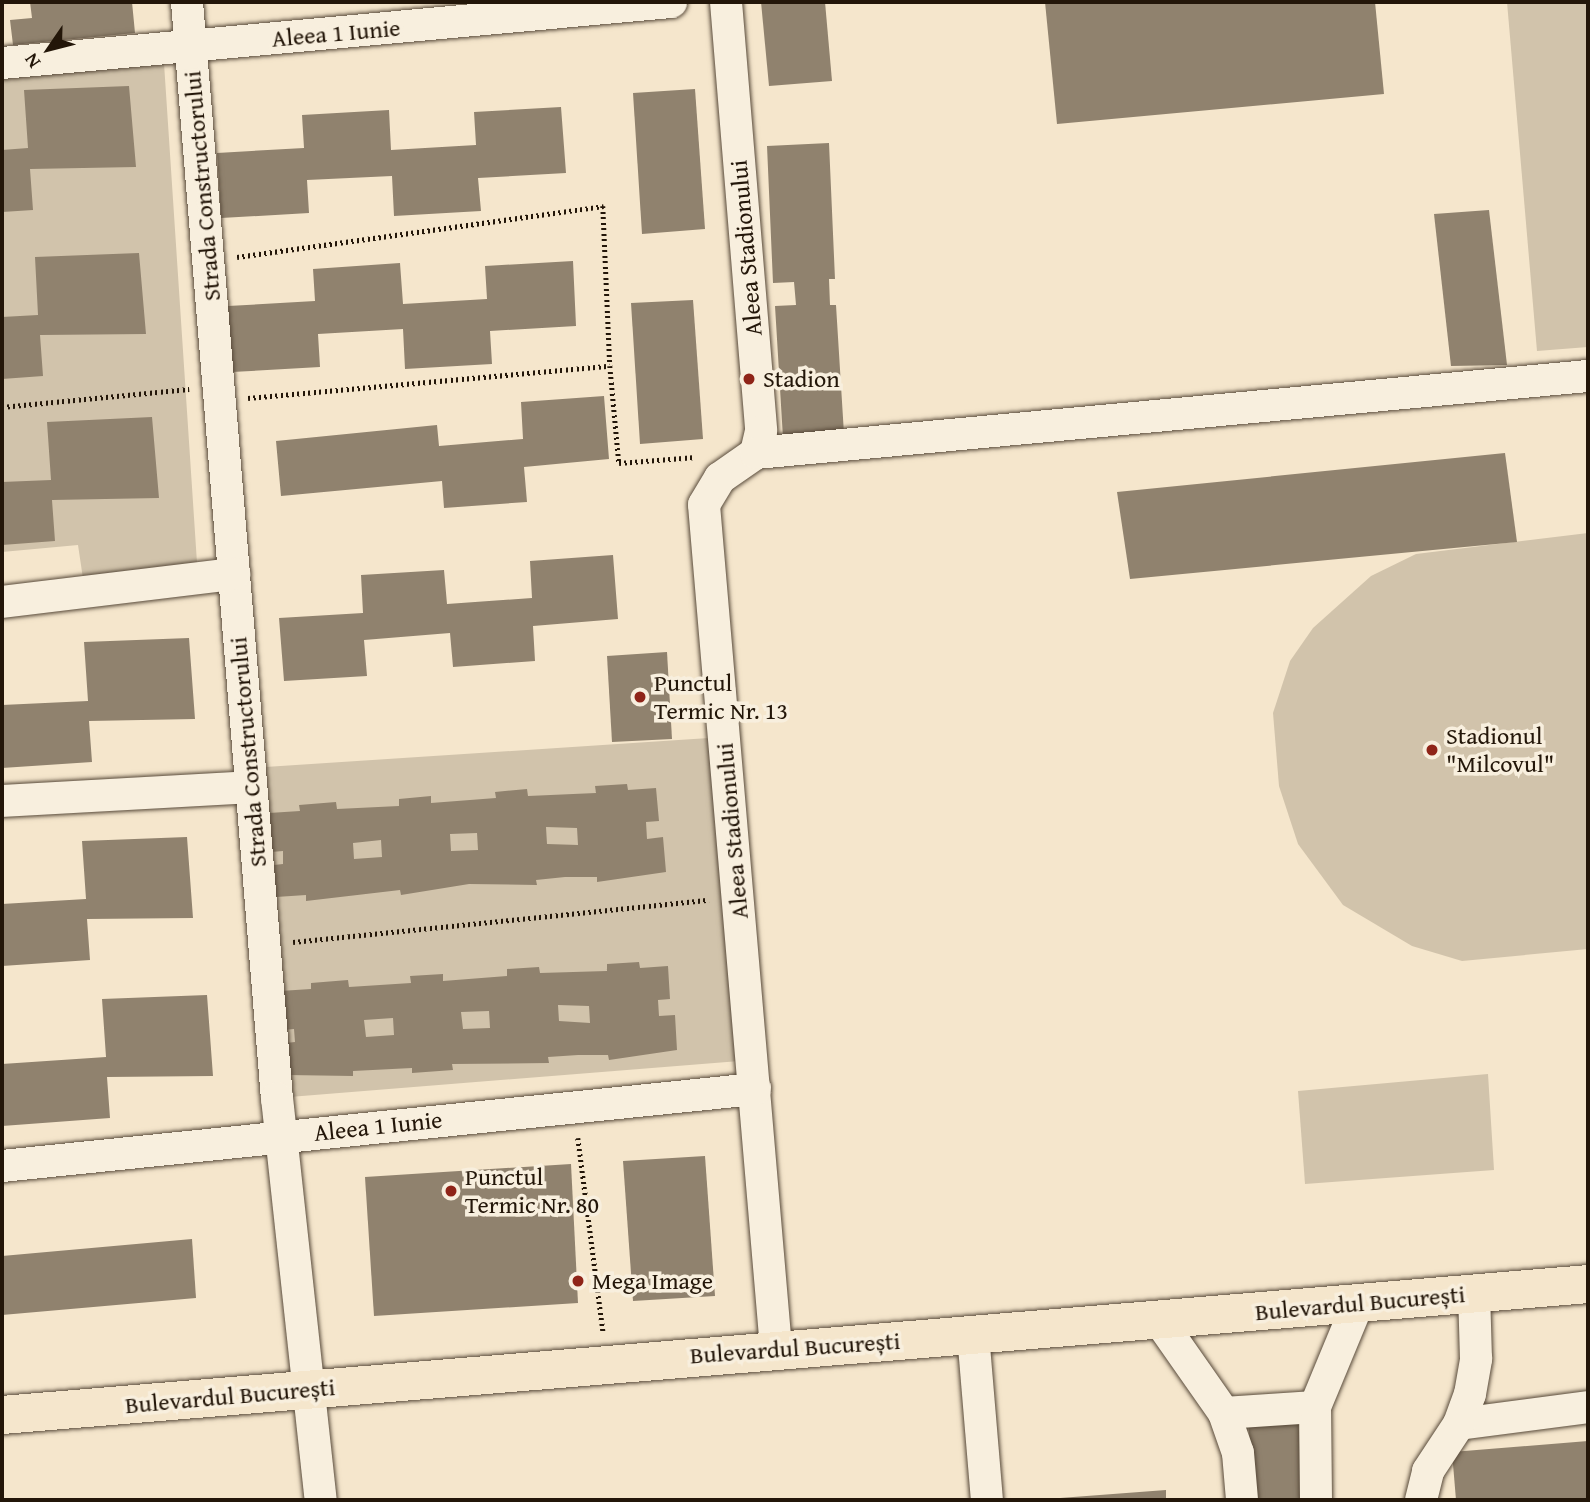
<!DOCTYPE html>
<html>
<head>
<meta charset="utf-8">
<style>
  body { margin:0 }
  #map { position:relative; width:1590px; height:1502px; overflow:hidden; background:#f5e6cc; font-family:"Gentium Book Plus",serif }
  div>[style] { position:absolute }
  .green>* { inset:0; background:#d1c3ab }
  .building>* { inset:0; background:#90826e }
  .path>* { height:4.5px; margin-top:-2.25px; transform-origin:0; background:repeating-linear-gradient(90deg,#231609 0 2px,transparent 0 5.5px) }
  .roads { filter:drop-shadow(0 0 2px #584a3a) drop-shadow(0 0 2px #584a3a) }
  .minor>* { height:32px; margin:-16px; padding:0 16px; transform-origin:16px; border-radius:16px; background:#f8efde }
  .major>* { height:38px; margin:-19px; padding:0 19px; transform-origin:19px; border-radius:19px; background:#f5e6cc }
  .dots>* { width:19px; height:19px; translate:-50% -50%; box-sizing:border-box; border:4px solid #f8efde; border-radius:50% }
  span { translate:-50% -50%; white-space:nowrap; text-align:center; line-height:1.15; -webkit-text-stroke:7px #f8efde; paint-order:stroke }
  .street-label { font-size:24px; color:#231609 }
  .poi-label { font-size:24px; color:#231609 }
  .left { translate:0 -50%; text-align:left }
  .frame { position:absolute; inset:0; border:4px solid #231609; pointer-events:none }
  .north { position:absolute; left:14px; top:14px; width:70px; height:70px; -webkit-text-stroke:5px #f8efde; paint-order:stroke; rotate:235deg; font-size:19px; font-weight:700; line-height:28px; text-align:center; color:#231609 }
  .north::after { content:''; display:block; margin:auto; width:24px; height:32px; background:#231609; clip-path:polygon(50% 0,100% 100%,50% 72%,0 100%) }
</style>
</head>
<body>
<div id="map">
  <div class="green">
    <i style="clip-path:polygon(1507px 2px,1588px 2px,1588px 347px,1537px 351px)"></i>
    <i style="clip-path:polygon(163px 48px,198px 578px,85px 592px,78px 545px,2px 552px,2px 63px)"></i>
    <i style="clip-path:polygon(1588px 533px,1588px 949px,1462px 961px,1412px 946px,1343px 905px,1298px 844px,1279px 786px,1273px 713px,1290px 661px,1313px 628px,1371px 576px,1416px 554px)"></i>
    <i style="clip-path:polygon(724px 737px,752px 1060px,277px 1098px,250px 768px)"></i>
    <i style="clip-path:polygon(1488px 1074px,1494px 1170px,1305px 1184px,1298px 1091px)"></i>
  </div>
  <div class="building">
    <i style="clip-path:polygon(30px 2px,132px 2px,135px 33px,13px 45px,10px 20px,32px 18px)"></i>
    <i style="clip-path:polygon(761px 2px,825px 2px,832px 81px,769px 86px)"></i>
    <i style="clip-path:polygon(1045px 2px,1375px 2px,1384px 94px,1057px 124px)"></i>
    <i style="clip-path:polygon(129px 86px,136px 167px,30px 169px,33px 210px,2px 212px,2px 150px,28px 148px,24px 90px)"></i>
    <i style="clip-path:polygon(695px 89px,705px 229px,642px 234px,633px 93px)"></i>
    <i style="clip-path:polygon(561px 107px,566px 173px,478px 178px,481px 211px,394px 216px,392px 176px,307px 180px,309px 213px,221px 218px,217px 153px,304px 148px,302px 115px,389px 110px,391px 150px,476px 145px,474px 112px)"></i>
    <i style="clip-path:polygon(829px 143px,835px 279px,829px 279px,830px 305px,836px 305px,844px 434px,783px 438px,775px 306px,796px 305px,794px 282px,773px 283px,767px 146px)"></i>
    <i style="clip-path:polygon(1489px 210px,1507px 365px,1451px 366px,1434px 214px)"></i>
    <i style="clip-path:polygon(139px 253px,146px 334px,40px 335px,43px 376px,2px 379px,2px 317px,38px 315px,35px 257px)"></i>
    <i style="clip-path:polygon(573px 261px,576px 326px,490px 331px,492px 364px,405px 369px,403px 329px,318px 334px,320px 367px,232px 372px,228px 306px,315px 301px,313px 269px,400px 263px,403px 304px,487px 299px,485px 266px)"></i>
    <i style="clip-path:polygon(693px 300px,703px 439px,640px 444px,631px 303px)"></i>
    <i style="clip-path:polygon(604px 396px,609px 459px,524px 467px,527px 502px,444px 508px,442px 481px,281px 496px,276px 441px,437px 425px,439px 446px,523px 439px,521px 402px)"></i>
    <i style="clip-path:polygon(152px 417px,159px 498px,52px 500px,55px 541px,2px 545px,2px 482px,51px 480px,47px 422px)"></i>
    <i style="clip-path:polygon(1505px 453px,1517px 542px,1130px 579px,1117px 492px)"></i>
    <i style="clip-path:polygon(613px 555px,618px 619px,533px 626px,535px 661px,453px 667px,450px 633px,364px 640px,367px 676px,284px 681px,279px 618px,363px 613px,361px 575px,444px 570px,447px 604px,532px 598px,530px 561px)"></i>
    <i style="clip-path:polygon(189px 638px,195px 719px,89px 721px,92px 762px,2px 768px,2px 705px,88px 701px,84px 642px)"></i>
    <i style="clip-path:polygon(667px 652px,672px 739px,612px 742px,607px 656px)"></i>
    <i style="clip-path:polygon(evenodd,627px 784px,628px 790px,656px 788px,659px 821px,646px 822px,647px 839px,663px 837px,666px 872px,597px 882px,597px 877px,565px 877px,536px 880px,537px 885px,469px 884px,401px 895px,400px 890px,306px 901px,306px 895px,276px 897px,274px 865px,283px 864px,283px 851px,271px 852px,269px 813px,300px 811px,299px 805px,336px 802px,337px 809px,399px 806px,399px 799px,431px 796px,431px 803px,496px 798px,495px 792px,527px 789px,528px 796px,596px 793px,595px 786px,627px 784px,546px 827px,577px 828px,578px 845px,547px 844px,546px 827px,627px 784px,477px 833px,478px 850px,451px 851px,450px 834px,477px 833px,627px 784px,381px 840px,382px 857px,354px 859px,353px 843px,381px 840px)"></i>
    <i style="clip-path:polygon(187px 837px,193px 918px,87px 919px,90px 960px,2px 966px,2px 904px,86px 899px,82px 841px)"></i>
    <i style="clip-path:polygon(evenodd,639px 962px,640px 968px,668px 966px,670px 999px,658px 1000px,659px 1016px,675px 1015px,677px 1050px,609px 1060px,608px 1055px,578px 1055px,548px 1057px,549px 1063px,452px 1064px,453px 1070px,412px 1073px,412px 1068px,353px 1071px,353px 1076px,288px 1075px,286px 1043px,295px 1042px,294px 1029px,283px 1030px,280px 991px,311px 989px,311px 983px,348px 980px,349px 987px,411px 983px,410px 976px,443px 974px,443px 981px,507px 976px,507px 969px,539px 967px,540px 973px,607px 971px,607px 964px,639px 962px,558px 1005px,589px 1006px,590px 1023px,559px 1021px,558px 1005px,639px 962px,489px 1011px,490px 1028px,463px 1029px,461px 1012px,489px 1011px,639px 962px,393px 1018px,394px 1035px,366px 1037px,364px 1020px,393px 1018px)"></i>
    <i style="clip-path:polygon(207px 995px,213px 1076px,107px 1077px,110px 1118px,2px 1126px,2px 1064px,106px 1057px,102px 999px)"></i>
    <i style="clip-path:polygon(705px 1156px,715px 1296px,633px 1301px,623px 1161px)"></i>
    <i style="clip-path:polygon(571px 1164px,578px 1303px,374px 1316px,365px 1177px)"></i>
    <i style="clip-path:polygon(192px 1239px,196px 1298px,2px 1315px,2px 1256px)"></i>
    <i style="clip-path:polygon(1298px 1414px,1303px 1500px,1254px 1500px,1248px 1419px)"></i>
    <i style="clip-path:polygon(1588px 1441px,1588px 1500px,1456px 1500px,1452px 1452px)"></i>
    <i style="clip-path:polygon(1166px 1490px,1166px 1500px,1060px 1500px,1060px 1498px)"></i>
  </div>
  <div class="path">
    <i style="left:237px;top:257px;width:370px;rotate:-7.9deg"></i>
    <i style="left:603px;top:206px;width:160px;rotate:87.5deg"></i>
    <i style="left:248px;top:398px;width:363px;rotate:-5.1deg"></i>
    <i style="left:610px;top:366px;width:97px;rotate:84.7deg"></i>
    <i style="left:619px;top:463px;width:77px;rotate:-4.5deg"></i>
    <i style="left:2px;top:407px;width:188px;rotate:-5.5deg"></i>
    <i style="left:293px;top:942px;width:418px;rotate:-5.8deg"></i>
    <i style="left:578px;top:1138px;width:195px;rotate:82.6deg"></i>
  </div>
  <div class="roads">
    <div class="minor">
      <i style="left:187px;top:2px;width:1100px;rotate:85.31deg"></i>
      <i style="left:277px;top:1098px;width:404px;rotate:83.8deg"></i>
      <i style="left:726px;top:2px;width:430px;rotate:85.3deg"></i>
      <i style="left:761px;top:431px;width:23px;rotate:103deg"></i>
      <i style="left:756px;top:453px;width:44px;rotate:145.2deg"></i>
      <i style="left:720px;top:478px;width:31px;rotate:121deg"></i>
      <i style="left:704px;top:505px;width:847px;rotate:85.12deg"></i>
      <i style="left:2px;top:63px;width:672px;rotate:-5.21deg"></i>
      <i style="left:756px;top:453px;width:836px;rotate:-5.29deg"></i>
      <i style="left:2px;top:602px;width:234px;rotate:-6.9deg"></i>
      <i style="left:2px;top:801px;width:249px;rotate:-3.2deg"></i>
      <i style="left:2px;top:1166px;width:757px;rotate:-5.84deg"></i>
      <i style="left:1159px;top:1320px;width:113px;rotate:55deg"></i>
      <i style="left:1224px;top:1413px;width:42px;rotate:70.7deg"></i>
      <i style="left:1238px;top:1453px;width:47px;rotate:85.1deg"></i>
      <i style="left:973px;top:1334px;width:167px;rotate:85.2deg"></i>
      <i style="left:1224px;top:1413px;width:91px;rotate:-3.8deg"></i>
      <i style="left:1459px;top:1424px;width:130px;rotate:-7.5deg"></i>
      <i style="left:1316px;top:1500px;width:93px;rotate:-90.6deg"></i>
      <i style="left:1315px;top:1407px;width:113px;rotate:-67.5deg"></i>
      <i style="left:1421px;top:1500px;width:30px;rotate:-76deg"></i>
      <i style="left:1428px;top:1471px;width:56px;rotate:-56.6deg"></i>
      <i style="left:1459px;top:1424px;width:32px;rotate:-70deg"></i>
      <i style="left:1470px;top:1394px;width:36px;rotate:-80deg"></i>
      <i style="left:1476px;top:1359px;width:66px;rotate:-91.7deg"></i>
    </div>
    <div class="major">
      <i style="left:2px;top:1415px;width:1591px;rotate:-4.72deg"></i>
    </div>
  </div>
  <div class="dots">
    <i style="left:749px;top:379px;background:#8f2418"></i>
    <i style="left:640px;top:697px;background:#8f2418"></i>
    <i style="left:1432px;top:750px;background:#8f2418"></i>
    <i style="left:451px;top:1191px;background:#8f2418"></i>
    <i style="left:578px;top:1281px;background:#8f2418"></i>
  </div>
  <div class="street-label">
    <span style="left:336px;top:33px;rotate:-5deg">Aleea 1 Iunie</span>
    <span style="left:202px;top:186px;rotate:-95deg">Strada Constructorului</span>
    <span style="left:746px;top:248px;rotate:-95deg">Aleea Stadionului</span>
    <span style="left:248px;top:752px;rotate:-95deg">Strada Constructorului</span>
    <span style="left:732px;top:831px;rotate:-95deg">Aleea Stadionului</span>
    <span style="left:378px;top:1126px;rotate:-6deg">Aleea 1 Iunie</span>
    <span style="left:1360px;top:1303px;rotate:-5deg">Bulevardul București</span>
    <span style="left:795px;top:1348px;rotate:-4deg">Bulevardul București</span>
    <span style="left:230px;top:1396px;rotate:-5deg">Bulevardul București</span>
  </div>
  <div class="poi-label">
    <span class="left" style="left:763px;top:379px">Stadion</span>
    <span class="left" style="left:654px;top:697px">Punctul<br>Termic Nr. 13</span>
    <span class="left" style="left:1446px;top:750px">Stadionul<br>"Milcovul"</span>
    <span class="left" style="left:465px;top:1191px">Punctul<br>Termic Nr. 80</span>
    <span class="left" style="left:592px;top:1281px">Mega Image</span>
  </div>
  <div class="frame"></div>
  <div class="north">N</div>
</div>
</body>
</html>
